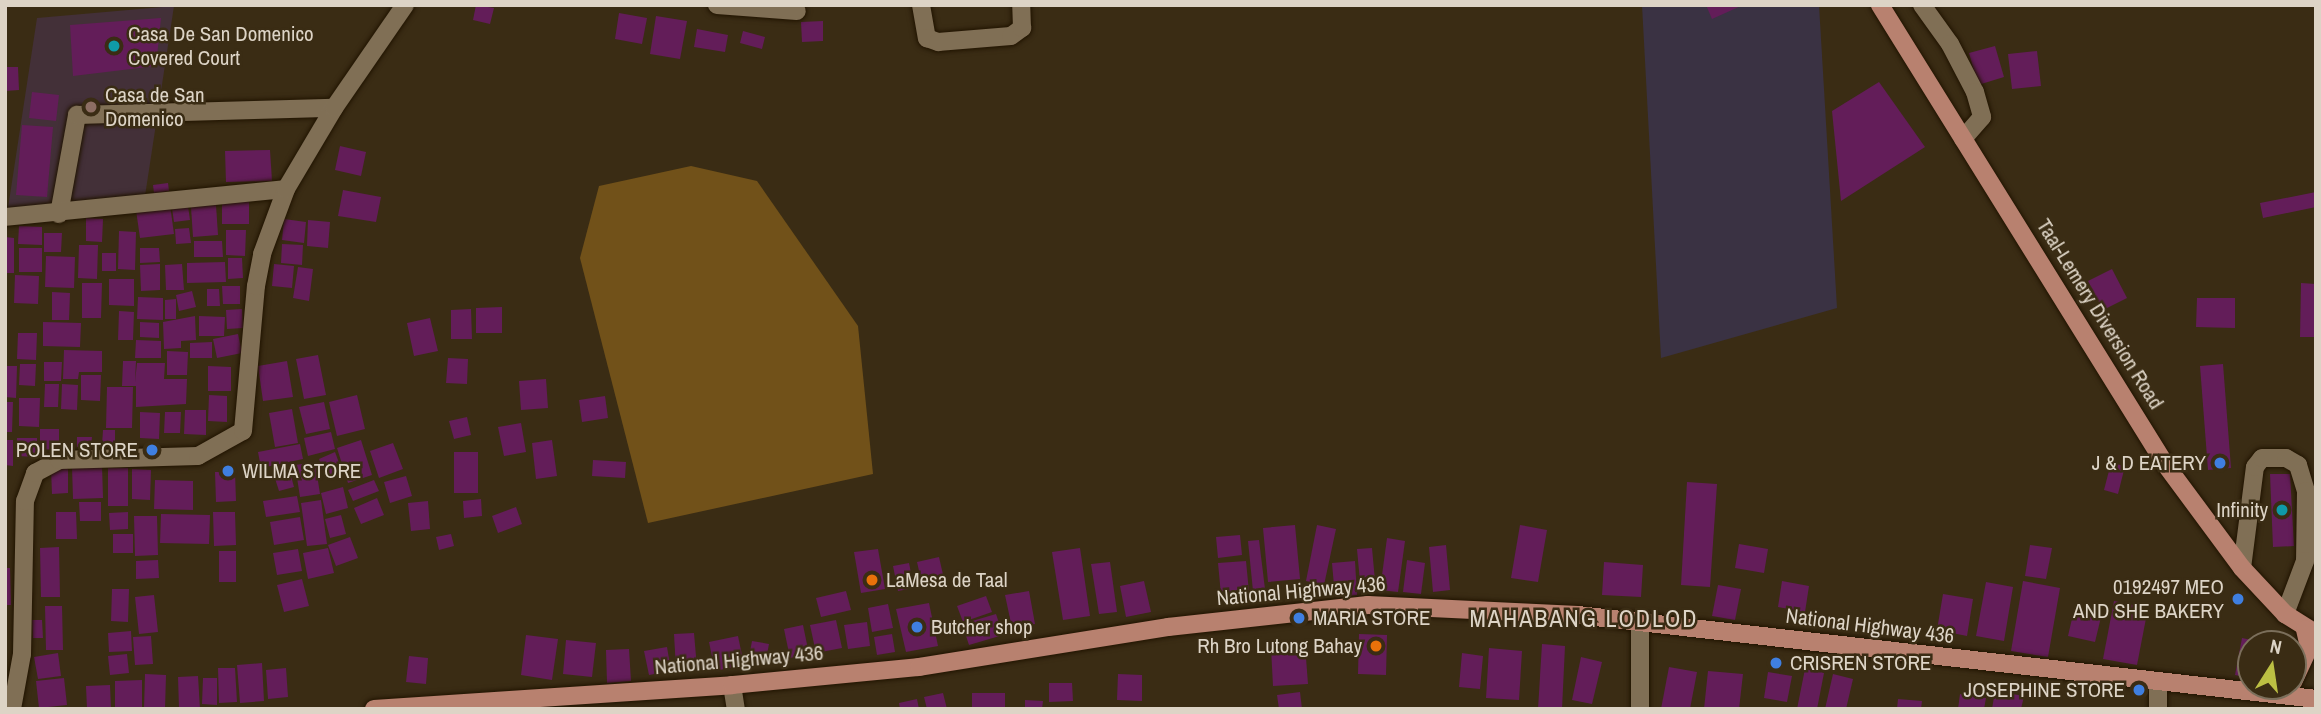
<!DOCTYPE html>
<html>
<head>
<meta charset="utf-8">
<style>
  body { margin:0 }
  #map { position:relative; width:2321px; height:714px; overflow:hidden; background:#3a2c14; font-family:"Archivo Narrow",sans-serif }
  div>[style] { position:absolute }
  .industrial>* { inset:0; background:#3a3243 }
  .education>* { inset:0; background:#433038 }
  .green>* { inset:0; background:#715119 }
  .building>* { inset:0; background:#631d59 }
  .roads { filter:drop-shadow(0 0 2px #211400) drop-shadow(0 0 2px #211400) }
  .minor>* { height:18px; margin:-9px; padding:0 9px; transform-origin:9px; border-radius:9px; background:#806f55 }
  .major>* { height:18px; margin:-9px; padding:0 9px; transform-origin:9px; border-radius:9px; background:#b8816f }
  .dots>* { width:19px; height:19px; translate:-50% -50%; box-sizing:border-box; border:4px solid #3a2c14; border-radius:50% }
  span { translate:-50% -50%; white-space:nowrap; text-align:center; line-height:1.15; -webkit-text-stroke:5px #3a2c14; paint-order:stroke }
  .poi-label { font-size:21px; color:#ddd4c6 }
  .left { translate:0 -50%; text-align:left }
  .right { translate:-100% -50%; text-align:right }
  .street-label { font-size:21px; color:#ddd4c6 }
  .quarter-label { font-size:24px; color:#ddd4c6; letter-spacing:2px }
  .frame { position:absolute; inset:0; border:7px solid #ddd4c6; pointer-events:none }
  .north { position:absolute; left:2237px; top:630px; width:70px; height:70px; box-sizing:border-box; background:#3a2c14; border:2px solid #7b6f5b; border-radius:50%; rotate:12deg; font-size:19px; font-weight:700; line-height:28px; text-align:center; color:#ddd4c6 }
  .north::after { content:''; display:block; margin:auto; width:24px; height:32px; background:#bcbf43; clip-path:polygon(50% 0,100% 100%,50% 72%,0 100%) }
</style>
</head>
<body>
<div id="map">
  <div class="industrial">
    <i style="clip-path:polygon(1642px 5px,1819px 5px,1837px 308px,1661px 358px)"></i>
  </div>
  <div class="education">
    <i style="clip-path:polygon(174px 6px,145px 196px,8px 208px,37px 18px)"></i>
  </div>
  <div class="green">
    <i style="clip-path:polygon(691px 166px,757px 181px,858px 326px,873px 474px,648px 523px,580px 258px,599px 186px)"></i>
  </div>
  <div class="building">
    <i style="clip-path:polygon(476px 5px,494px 8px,490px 24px,473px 20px)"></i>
    <i style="clip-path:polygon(1706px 5px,1743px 5px,1712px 19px)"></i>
    <i style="clip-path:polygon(619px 13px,647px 18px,642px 44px,615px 39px)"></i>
    <i style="clip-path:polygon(656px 16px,687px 21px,680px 59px,650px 54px)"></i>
    <i style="clip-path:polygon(161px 18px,156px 66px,73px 76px,70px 25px)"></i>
    <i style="clip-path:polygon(823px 21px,823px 41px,802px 42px,801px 22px)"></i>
    <i style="clip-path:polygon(697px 29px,728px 35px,725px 52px,694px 47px)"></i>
    <i style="clip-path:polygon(743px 31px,765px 37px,762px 49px,740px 43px)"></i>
    <i style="clip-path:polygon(1995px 46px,2004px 77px,1978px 85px,1969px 53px)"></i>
    <i style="clip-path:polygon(2037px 51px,2041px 86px,2012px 89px,2008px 54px)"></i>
    <i style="clip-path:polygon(5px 67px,18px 67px,19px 90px,5px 91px)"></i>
    <i style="clip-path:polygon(1879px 82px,1925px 147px,1841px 201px,1832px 111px)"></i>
    <i style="clip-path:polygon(32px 92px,59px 95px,56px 121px,29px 118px)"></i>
    <i style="clip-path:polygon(22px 125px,53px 127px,47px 197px,16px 195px)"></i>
    <i style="clip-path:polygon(340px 146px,366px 152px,361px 176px,335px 170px)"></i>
    <i style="clip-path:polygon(270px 150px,272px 181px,226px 182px,225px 151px)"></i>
    <i style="clip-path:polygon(168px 183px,169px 191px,154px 193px,153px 185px)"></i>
    <i style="clip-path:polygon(343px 190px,381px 197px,376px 222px,338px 216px)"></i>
    <i style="clip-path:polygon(2316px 192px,2316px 207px,2263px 218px,2260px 203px)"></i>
    <i style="clip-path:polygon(222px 201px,249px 202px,249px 224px,222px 224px)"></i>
    <i style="clip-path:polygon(170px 205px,174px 234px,140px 238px,136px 210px)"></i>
    <i style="clip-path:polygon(216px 205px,218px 235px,193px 237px,191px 207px)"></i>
    <i style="clip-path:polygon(188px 206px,190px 220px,174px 222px,172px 208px)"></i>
    <i style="clip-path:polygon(86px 218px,103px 219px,102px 242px,86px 241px)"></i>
    <i style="clip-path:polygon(284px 219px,306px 222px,304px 243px,282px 240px)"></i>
    <i style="clip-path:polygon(308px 220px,330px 222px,328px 248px,307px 246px)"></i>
    <i style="clip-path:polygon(19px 226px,42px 227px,42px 245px,18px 244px)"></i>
    <i style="clip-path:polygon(189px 228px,191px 243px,176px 244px,175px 229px)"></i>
    <i style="clip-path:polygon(226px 230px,246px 230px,245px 256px,226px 255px)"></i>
    <i style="clip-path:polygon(119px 231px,136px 232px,135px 270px,118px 269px)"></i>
    <i style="clip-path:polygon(44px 233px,62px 233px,61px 252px,44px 252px)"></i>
    <i style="clip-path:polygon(5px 237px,14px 238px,14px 273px,5px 273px)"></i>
    <i style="clip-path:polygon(194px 241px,222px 241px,223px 257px,194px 257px)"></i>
    <i style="clip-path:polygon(282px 244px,303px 245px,302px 265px,281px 263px)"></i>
    <i style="clip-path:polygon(79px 245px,98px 245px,97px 279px,78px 278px)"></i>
    <i style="clip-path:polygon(19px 248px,42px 248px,42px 272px,19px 272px)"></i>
    <i style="clip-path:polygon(140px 248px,159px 248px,160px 262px,140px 263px)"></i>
    <i style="clip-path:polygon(102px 253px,116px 253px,116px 271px,102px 271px)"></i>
    <i style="clip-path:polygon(46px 256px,75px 257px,74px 288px,45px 287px)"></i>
    <i style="clip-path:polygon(228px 258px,242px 258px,243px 278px,228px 279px)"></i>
    <i style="clip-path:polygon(225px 262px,226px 282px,187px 283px,187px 263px)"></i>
    <i style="clip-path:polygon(160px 264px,160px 290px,141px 291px,140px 265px)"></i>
    <i style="clip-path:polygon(182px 264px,184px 290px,166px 290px,165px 265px)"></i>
    <i style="clip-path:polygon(274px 264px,294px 266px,292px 288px,272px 286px)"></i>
    <i style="clip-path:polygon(298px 267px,313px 269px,309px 301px,293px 298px)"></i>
    <i style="clip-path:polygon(2112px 269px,2127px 298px,2103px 310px,2088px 281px)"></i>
    <i style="clip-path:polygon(15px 275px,39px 276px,38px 304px,14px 303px)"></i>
    <i style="clip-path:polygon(109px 279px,134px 279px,134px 306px,109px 305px)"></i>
    <i style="clip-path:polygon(82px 283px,102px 283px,101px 318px,82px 318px)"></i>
    <i style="clip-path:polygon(2301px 283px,2316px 284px,2316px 337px,2300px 337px)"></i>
    <i style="clip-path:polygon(222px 286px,240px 286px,240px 304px,223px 304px)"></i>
    <i style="clip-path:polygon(207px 289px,219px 289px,220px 306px,207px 306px)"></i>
    <i style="clip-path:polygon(192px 291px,196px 307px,179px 311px,176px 295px)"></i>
    <i style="clip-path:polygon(52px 292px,70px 293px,69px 320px,52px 320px)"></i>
    <i style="clip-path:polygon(138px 297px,163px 298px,163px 320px,137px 319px)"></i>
    <i style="clip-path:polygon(2197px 298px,2235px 298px,2235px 328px,2196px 327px)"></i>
    <i style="clip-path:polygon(176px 299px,176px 319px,165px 319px,165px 300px)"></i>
    <i style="clip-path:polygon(502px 307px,502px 333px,476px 333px,476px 308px)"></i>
    <i style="clip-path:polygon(242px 309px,243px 328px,227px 329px,226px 310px)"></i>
    <i style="clip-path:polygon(471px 309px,472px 339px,451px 339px,451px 310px)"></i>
    <i style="clip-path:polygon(119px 311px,134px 312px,133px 340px,118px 340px)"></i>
    <i style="clip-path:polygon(195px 316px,196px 340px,181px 341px,181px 348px,164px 349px,163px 322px)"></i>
    <i style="clip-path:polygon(199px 316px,225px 317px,224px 336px,199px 336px)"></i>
    <i style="clip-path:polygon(430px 318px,438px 351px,414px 356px,407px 323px)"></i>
    <i style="clip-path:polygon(43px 322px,81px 323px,80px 347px,43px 346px)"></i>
    <i style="clip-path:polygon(140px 322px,159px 323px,159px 338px,140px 337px)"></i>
    <i style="clip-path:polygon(18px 333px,37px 333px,36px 360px,17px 359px)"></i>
    <i style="clip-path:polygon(238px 334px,242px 353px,217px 358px,213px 339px)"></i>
    <i style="clip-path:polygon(136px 340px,161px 341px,161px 358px,135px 358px)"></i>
    <i style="clip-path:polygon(212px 342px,212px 358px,190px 358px,190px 343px)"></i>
    <i style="clip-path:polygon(64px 350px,102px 351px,102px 372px,79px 372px,78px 379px,63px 379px)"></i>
    <i style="clip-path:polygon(167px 351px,188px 352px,187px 375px,167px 375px)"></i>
    <i style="clip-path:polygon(318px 355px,326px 395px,304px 399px,296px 359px)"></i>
    <i style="clip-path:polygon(448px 358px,468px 359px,467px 384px,446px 383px)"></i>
    <i style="clip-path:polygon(123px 361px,136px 361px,135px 382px,137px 363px,165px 363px,164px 379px,187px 379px,186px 404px,136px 407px,136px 386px,122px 386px)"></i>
    <i style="clip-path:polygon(287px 361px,293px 397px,263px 401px,258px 366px)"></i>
    <i style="clip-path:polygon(44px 362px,62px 362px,61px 381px,44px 381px)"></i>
    <i style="clip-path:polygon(20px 364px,36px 364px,35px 386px,19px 385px)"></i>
    <i style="clip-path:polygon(2223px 364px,2231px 468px,2208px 470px,2200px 366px)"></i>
    <i style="clip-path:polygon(5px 366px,17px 366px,16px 398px,5px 397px)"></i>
    <i style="clip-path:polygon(208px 366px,231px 367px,231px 391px,208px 391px)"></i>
    <i style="clip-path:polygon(81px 375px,101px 375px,100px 401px,81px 400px)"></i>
    <i style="clip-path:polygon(546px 379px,548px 408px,521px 410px,519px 381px)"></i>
    <i style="clip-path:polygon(45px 384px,59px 384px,58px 407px,44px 407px)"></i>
    <i style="clip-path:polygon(62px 384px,78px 385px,77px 410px,61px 409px)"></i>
    <i style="clip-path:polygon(107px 387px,133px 387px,132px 428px,106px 428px)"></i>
    <i style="clip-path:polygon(209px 395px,227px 396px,227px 422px,208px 421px)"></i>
    <i style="clip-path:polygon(357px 395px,365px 429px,337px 436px,329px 402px)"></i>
    <i style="clip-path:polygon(605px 396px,608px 418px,582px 422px,579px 400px)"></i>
    <i style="clip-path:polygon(19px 398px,40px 398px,39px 427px,19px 426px)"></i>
    <i style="clip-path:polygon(5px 402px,13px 402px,12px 432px,5px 432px)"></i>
    <i style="clip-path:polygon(324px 402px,330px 429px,306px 434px,299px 407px)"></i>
    <i style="clip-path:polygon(292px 409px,298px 443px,275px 447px,269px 413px)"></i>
    <i style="clip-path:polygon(185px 410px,206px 410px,206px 435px,184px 434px)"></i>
    <i style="clip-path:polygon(140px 412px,160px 413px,159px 439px,140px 438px)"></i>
    <i style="clip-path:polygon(165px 412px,181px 412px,180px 433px,164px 433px)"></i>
    <i style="clip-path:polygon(467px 417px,471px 435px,454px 439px,449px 421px)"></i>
    <i style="clip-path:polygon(521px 423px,526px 452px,504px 456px,498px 427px)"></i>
    <i style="clip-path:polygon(40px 429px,59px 429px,59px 450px,40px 449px)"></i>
    <i style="clip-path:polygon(103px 430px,115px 430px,115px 445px,102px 445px)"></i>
    <i style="clip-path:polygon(331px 432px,335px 449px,308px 456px,304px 438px)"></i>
    <i style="clip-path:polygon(77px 437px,92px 437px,91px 447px,77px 447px)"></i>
    <i style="clip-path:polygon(17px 438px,37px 438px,37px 457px,16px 456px)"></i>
    <i style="clip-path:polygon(5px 440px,13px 440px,13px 466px,5px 465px)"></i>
    <i style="clip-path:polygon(361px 440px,372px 475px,348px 483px,337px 448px)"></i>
    <i style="clip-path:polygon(552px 440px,557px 476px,536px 479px,532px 443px)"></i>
    <i style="clip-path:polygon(393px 443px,403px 469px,379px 478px,370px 451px)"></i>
    <i style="clip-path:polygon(300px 444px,303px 459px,261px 468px,258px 452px)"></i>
    <i style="clip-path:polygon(335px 452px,342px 471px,326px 477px,319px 459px)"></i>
    <i style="clip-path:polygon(454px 452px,478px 452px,478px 493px,454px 493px)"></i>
    <i style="clip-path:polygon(593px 460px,626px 462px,625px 478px,592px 476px)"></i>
    <i style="clip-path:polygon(315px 462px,320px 494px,300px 497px,295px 465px)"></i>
    <i style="clip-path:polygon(2111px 463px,2125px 466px,2118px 494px,2104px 490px)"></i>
    <i style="clip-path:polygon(288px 465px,294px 487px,279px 491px,272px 469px)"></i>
    <i style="clip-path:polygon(102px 466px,103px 498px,73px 499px,72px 467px)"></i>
    <i style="clip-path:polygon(108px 468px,128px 468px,128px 506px,108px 506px)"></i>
    <i style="clip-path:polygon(51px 469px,68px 469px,68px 493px,52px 494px)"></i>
    <i style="clip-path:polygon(132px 469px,151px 470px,150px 500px,132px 499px)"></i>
    <i style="clip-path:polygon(215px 472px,235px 472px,236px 501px,216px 502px)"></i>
    <i style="clip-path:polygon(2270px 474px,2290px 474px,2294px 546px,2273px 547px)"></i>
    <i style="clip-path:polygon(406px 476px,412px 496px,390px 503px,384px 482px)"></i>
    <i style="clip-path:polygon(155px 480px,193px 481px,193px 510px,154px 509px)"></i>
    <i style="clip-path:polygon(374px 480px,379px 491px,353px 501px,348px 490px)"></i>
    <i style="clip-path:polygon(1687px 482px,1717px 484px,1710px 587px,1681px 585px)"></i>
    <i style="clip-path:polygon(343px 487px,348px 508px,326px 514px,321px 493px)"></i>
    <i style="clip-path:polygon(297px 496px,300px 512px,266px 517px,263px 501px)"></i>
    <i style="clip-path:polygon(377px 498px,384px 515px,361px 524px,354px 508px)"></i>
    <i style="clip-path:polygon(481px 499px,482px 516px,464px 518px,463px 501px)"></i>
    <i style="clip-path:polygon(321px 500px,327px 544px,307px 546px,301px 503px)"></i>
    <i style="clip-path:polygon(428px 501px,430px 529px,411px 531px,408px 503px)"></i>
    <i style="clip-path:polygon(79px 502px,101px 502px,101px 521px,80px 521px)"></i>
    <i style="clip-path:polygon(516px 507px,522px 524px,498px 533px,492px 516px)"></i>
    <i style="clip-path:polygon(56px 512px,76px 512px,77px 539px,56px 539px)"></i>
    <i style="clip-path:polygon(128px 512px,128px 529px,110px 530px,109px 513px)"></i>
    <i style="clip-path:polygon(213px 512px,235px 512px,236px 545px,214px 546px)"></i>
    <i style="clip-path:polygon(161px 514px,210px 515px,209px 544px,160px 543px)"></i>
    <i style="clip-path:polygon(341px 515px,346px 534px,330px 538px,325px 519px)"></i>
    <i style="clip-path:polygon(134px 516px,157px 516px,158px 555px,135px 556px)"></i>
    <i style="clip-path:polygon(300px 517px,304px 540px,274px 545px,270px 522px)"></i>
    <i style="clip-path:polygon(1295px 525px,1300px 579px,1268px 582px,1263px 528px)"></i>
    <i style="clip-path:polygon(1317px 525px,1336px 529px,1324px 585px,1306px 581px)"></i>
    <i style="clip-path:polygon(1520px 525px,1547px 530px,1538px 582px,1511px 578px)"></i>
    <i style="clip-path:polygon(113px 534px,133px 534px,133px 553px,113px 553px)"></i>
    <i style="clip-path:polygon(451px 534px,454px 546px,439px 550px,436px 537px)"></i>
    <i style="clip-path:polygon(1240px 535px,1242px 555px,1218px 558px,1216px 537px)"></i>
    <i style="clip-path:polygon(350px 537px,358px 558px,336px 566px,328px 545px)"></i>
    <i style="clip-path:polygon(1387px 538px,1405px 541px,1398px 592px,1380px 590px)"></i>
    <i style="clip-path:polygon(1259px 540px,1265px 589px,1253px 591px,1248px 541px)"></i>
    <i style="clip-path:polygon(1739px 544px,1768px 549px,1764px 573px,1735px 568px)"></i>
    <i style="clip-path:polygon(1446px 545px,1450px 590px,1433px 592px,1429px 547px)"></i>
    <i style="clip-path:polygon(2030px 545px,2052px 548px,2046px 579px,2025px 576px)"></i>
    <i style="clip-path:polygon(59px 547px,60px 597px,41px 597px,40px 548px)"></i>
    <i style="clip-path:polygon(328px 548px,334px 573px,308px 579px,303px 553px)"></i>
    <i style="clip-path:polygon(1080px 548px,1090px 616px,1063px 620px,1052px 552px)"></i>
    <i style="clip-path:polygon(1372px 548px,1376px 592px,1361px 593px,1357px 549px)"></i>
    <i style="clip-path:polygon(298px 549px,302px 571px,277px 575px,273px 553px)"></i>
    <i style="clip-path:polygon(878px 549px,885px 589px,861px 593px,854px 552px)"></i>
    <i style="clip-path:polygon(219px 551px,236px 551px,236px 582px,219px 582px)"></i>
    <i style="clip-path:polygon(939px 557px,944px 579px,922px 584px,917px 562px)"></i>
    <i style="clip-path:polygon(158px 560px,159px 578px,136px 579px,136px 561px)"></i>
    <i style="clip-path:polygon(1407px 560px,1425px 563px,1421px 594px,1403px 592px)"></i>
    <i style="clip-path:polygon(1246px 561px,1249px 592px,1221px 595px,1218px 563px)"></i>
    <i style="clip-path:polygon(1355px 561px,1357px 595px,1335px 597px,1332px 563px)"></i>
    <i style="clip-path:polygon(1110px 562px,1117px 612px,1099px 614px,1091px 564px)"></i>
    <i style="clip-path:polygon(1604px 562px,1643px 565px,1641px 597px,1602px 595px)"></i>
    <i style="clip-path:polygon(909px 563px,914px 588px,898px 591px,893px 566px)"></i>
    <i style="clip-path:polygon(5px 568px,10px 568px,11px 605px,5px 605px)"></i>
    <i style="clip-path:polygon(302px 579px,309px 606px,284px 612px,277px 585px)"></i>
    <i style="clip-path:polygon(1144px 581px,1151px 612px,1126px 617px,1120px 586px)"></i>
    <i style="clip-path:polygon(1782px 581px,1809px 586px,1805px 612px,1778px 607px)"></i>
    <i style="clip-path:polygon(2023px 581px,2060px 588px,2048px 657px,2011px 651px)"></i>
    <i style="clip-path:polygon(1986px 582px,2013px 587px,2004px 641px,1976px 636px)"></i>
    <i style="clip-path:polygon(1718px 585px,1741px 589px,1735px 620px,1712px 616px)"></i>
    <i style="clip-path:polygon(112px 589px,129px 589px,128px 622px,111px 621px)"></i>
    <i style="clip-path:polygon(846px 591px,851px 610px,821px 617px,816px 598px)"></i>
    <i style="clip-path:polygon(1029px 591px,1035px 624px,1012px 628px,1005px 595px)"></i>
    <i style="clip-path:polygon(1943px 594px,1973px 599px,1967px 636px,1937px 630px)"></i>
    <i style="clip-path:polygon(154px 595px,158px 632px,139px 634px,135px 597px)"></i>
    <i style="clip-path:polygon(986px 596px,992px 612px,963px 622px,957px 606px)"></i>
    <i style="clip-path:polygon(2114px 601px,2148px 608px,2137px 665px,2103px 659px)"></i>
    <i style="clip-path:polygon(929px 603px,938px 646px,906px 652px,896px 609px)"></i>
    <i style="clip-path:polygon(888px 604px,893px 628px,872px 632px,868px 608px)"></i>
    <i style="clip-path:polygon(45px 606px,62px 606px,63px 650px,46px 650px)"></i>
    <i style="clip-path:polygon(2074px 610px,2101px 617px,2095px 642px,2068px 636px)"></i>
    <i style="clip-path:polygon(996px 614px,1003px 635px,969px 645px,962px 624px)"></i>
    <i style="clip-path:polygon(32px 620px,42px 620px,43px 638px,33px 638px)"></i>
    <i style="clip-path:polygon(836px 620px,842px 648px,816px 653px,810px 625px)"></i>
    <i style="clip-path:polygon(867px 622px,870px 646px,848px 649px,844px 625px)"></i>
    <i style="clip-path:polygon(803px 625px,809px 654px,790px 658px,784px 629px)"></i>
    <i style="clip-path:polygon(131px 631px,132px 651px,109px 652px,108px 633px)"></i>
    <i style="clip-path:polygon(694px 633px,697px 668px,676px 669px,674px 634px)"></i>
    <i style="clip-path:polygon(892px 634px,895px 652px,877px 655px,874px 637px)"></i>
    <i style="clip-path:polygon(1359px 634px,1387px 635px,1386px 675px,1358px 674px)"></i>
    <i style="clip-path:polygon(526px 635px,558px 639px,552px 680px,521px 675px)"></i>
    <i style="clip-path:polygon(151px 636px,153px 664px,135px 665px,133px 637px)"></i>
    <i style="clip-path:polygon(738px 636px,744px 665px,715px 671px,709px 642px)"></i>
    <i style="clip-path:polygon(2242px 638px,2266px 643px,2251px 644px,2251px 678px,2235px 675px)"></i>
    <i style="clip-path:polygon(566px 640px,596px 643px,592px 677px,563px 674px)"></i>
    <i style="clip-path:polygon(752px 641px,769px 644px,765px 665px,748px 662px)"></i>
    <i style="clip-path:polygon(1542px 644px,1565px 646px,1562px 709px,1538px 709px)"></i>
    <i style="clip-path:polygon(1305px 645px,1308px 684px,1273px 686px,1271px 648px)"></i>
    <i style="clip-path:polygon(667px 647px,671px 671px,649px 675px,644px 651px)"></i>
    <i style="clip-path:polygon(1489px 648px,1522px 651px,1519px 700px,1486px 698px)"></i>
    <i style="clip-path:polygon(629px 649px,631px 681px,607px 683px,606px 650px)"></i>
    <i style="clip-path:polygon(58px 653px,61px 676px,38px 679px,34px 657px)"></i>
    <i style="clip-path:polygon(1462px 653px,1483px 656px,1480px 689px,1459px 687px)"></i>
    <i style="clip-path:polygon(127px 654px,129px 673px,110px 675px,108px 656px)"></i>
    <i style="clip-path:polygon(409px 656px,428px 658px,426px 684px,406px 682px)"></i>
    <i style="clip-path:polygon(1581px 657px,1602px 662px,1592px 704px,1572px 700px)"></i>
    <i style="clip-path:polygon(262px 663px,264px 701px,240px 703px,237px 665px)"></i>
    <i style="clip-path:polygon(1669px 667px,1697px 672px,1690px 709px,1661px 709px)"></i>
    <i style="clip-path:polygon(218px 668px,235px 668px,237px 702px,219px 703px)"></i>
    <i style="clip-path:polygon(286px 668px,288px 697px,268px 699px,266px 670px)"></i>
    <i style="clip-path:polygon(1805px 669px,1824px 673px,1817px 709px,1797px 709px)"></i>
    <i style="clip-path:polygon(1708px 671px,1743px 674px,1739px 709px,1704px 709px)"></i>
    <i style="clip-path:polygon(1768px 672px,1792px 676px,1787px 702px,1764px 698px)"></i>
    <i style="clip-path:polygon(145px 674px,166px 675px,165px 709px,144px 709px)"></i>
    <i style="clip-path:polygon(1118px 674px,1142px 675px,1142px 701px,1117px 700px)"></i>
    <i style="clip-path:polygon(1833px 674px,1853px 679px,1846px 709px,1825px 709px)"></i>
    <i style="clip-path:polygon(198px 676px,200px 709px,179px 709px,178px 677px)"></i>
    <i style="clip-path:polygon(64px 678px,67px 705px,39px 708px,36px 681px)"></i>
    <i style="clip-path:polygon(203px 678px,217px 678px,217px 705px,202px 704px)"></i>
    <i style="clip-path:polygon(142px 680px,142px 709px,115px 709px,115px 681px)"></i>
    <i style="clip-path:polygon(1049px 683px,1072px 683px,1073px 701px,1049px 702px)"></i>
    <i style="clip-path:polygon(110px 685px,111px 709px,87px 709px,86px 686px)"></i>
    <i style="clip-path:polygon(1995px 691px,2024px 696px,2021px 709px,1992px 709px)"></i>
    <i style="clip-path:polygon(1300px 692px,1302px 709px,1279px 709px,1277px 695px)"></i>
    <i style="clip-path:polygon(943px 693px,947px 709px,927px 709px,924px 697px)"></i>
    <i style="clip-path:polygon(972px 693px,1005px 693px,1005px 709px,972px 709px)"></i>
    <i style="clip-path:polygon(1960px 694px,1986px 698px,1984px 709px,1958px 709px)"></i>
    <i style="clip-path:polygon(917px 699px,919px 709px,900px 709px,899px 703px)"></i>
    <i style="clip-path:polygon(1898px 699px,1922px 701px,1921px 709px,1897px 709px)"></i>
    <i style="clip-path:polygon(1025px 700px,1043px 701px,1042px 709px,1025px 709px)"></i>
  </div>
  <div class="roads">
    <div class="minor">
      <i style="left:717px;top:5px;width:80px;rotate:4.3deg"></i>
      <i style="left:921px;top:5px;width:34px;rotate:80deg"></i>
      <i style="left:927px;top:38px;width:12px;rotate:20deg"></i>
      <i style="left:938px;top:42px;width:73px;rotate:-4.7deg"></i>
      <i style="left:1011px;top:36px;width:14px;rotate:-36deg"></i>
      <i style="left:1022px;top:28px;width:23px;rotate:-92deg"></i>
      <i style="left:1922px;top:5px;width:48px;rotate:54.3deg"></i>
      <i style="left:1950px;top:44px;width:54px;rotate:62.5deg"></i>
      <i style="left:1975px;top:92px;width:26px;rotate:74deg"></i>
      <i style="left:1982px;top:117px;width:29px;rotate:131deg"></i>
      <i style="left:59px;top:214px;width:101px;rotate:-79.7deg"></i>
      <i style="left:77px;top:115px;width:257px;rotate:-1.6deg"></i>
      <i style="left:5px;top:217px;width:282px;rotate:-5.7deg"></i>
      <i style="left:2242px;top:568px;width:102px;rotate:-82.7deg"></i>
      <i style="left:2255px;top:467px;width:11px;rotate:-52deg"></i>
      <i style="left:2262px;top:458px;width:24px"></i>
      <i style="left:2286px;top:458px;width:14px;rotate:30deg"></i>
      <i style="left:2298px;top:465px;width:27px;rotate:73deg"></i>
      <i style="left:2306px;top:491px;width:70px;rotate:90.8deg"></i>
      <i style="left:2305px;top:561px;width:57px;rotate:110.7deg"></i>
      <i style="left:2158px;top:682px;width:27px;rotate:90deg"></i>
      <i style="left:732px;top:685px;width:24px;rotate:81deg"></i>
      <i style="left:12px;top:709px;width:56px;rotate:-79.7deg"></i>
      <i style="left:22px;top:654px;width:153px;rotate:-88.9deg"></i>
      <i style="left:25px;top:501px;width:30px;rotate:-70deg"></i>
      <i style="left:35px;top:473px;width:27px;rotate:-28deg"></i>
      <i style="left:59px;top:460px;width:139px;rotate:-1.6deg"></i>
      <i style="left:198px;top:456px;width:51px;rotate:-29.1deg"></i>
      <i style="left:243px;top:431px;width:146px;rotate:-84.9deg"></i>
      <i style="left:256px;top:286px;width:33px;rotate:-79deg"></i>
      <i style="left:262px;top:254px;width:69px;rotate:-69.7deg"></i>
      <i style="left:286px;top:189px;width:94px;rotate:-59.3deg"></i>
      <i style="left:334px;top:108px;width:125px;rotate:-55.4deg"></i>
      <i style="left:1640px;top:709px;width:87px;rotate:-90deg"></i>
    </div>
    <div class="major">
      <i style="left:1880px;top:5px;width:540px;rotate:58.16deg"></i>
      <i style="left:2165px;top:464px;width:129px;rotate:53.5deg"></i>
      <i style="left:2242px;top:568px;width:63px;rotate:46.9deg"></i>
      <i style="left:2285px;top:614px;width:36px;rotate:32deg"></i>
      <i style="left:2293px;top:682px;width:38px;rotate:-65deg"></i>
      <i style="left:2309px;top:647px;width:18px;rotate:-103deg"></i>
      <i style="left:374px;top:709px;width:359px;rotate:-3.8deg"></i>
      <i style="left:732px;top:685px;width:188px;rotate:-5.5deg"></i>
      <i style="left:919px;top:667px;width:252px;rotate:-9.1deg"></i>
      <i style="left:1168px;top:627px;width:201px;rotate:-6.3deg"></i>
      <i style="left:1368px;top:605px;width:210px;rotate:2.7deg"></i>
      <i style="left:1578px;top:615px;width:743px;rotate:6.49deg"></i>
    </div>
  </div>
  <div class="dots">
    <i style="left:114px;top:46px;background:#0f9aa8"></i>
    <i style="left:91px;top:107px;background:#8d6e63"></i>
    <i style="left:152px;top:450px;background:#3f7fe0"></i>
    <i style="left:2220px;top:463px;background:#3f7fe0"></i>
    <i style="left:228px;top:471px;background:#3f7fe0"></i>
    <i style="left:2282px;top:510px;background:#0f9aa8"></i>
    <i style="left:872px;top:580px;background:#e8710a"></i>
    <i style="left:2238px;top:599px;background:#3f7fe0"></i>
    <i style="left:1299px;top:618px;background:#3f7fe0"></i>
    <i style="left:917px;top:627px;background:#3f7fe0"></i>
    <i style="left:1376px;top:646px;background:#e8710a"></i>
    <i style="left:1776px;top:663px;background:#3f7fe0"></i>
    <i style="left:2139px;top:690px;background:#3f7fe0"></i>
  </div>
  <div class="poi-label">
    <span class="left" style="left:128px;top:46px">Casa De San Domenico<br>Covered Court</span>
    <span class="left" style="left:105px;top:107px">Casa de San<br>Domenico</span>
    <span class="right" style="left:138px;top:450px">POLEN STORE</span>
    <span class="right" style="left:2206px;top:463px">J &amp; D EATERY</span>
    <span class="left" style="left:242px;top:471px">WILMA STORE</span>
    <span class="right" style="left:2268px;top:510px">Infinity</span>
    <span class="left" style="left:886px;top:580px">LaMesa de Taal</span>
    <span class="right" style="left:2224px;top:599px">0192497 MEO<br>AND SHE BAKERY</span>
    <span class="left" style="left:1313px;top:618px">MARIA STORE</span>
    <span class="left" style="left:931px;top:627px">Butcher shop</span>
    <span class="right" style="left:1362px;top:646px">Rh Bro Lutong Bahay</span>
    <span class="left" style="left:1790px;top:663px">CRISREN STORE</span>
    <span class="right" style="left:2125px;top:690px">JOSEPHINE STORE</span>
  </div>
  <div class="street-label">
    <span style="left:2100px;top:314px;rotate:58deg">Taal-Lemery Diversion Road</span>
    <span style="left:1301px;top:591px;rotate:-5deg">National Highway 436</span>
    <span style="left:1870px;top:626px;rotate:7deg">National Highway 436</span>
    <span style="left:739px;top:660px;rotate:-5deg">National Highway 436</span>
  </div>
  <div class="quarter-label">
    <span style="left:1584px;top:619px">MAHABANG LODLOD</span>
  </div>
  <div class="frame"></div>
  <div class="north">N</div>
</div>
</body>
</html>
